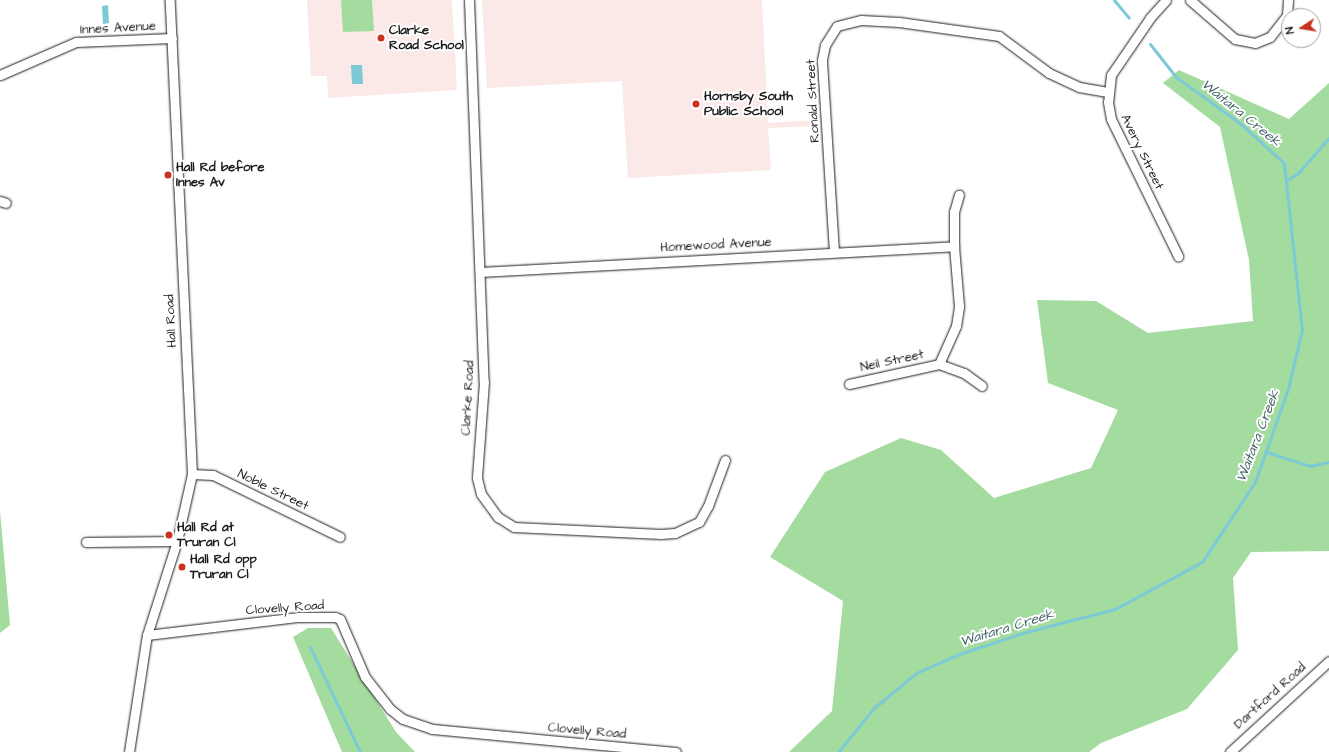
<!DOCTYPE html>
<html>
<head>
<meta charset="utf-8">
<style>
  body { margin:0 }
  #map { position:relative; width:1329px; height:752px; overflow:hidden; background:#fff; font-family:"Architects Daughter",sans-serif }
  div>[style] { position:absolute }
  .built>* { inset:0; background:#fbe9e7 }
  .green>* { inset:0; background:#a4db9f }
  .water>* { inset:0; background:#7bcad6 }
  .stream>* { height:3px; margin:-1.5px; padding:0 1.5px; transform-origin:1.5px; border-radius:1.5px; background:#7bcad6 }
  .roads { filter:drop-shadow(0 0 1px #1c1c1c) drop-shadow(0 0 1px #1c1c1c) }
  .street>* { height:9px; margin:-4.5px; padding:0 4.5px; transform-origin:4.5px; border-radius:4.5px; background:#fff }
  .dots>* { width:11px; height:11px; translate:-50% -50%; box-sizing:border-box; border:2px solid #fff; border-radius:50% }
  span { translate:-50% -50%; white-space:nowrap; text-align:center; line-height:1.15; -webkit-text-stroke:4px #fff; paint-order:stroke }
  .street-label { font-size:13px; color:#1c1c1c }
  .poi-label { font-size:13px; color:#1c1c1c; font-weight:700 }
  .left { translate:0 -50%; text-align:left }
  .water-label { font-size:14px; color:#426266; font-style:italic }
  .north { position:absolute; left:1281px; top:8px; width:40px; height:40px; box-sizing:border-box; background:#fff; border:1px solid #a4a4a4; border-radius:50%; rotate:258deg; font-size:11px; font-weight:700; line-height:16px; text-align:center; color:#1c1c1c }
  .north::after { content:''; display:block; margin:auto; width:14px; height:18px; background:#c8321e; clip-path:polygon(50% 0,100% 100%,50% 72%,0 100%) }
</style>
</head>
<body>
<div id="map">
  <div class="built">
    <i style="clip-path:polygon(307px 0,452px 0,457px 90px,328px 98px,327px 76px,311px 76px)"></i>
    <i style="clip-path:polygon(482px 0,762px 0,768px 123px,816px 120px,817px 126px,768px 128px,771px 170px,628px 178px,622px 81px,487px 88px)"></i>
  </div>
  <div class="green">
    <i style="clip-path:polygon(341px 0,372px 0,374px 31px,343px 32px)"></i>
    <i style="clip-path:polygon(1179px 70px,1289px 119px,1329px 83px,1329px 551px,1251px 552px,1233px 578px,1238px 650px,1187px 709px,1101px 743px,1089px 752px,789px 752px,832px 711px,843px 601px,770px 557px,825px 472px,901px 438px,941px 450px,994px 498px,1091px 468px,1118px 410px,1048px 383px,1037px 300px,1096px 301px,1148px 333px,1253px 321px,1249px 260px,1220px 127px,1163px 83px)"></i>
    <i style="clip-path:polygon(0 511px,10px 625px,0 633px)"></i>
    <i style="clip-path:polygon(308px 628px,331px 628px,396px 732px,415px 752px,342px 752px,293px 637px)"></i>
  </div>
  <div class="water">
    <i style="clip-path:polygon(108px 5px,109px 23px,103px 24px,102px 6px)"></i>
    <i style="clip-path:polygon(351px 65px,362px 65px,363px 84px,352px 84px)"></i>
  </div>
  <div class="stream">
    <i style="left:1114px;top:0;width:23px;rotate:50deg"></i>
    <i style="left:1286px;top:181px;width:14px;rotate:-34deg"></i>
    <i style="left:1298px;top:173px;width:47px;rotate:-48.5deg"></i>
    <i style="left:1267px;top:452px;width:45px;rotate:18deg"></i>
    <i style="left:1310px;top:466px;width:19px;rotate:-12deg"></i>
    <i style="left:310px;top:647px;width:116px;rotate:64.5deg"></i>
    <i style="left:838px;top:752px;width:57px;rotate:-50.7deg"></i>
    <i style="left:874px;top:708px;width:55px;rotate:-39.8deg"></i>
    <i style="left:916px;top:673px;width:47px;rotate:-23.8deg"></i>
    <i style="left:959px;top:654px;width:71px;rotate:-18.2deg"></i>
    <i style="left:1026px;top:632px;width:92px;rotate:-14.5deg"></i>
    <i style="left:1115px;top:609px;width:99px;rotate:-28.4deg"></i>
    <i style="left:1202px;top:562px;width:96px;rotate:-56.5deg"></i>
    <i style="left:1255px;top:482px;width:99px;rotate:-70.5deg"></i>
    <i style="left:1288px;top:389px;width:61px;rotate:-76.7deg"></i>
    <i style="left:1302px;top:330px;width:168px;rotate:-96.2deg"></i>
    <i style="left:1284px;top:163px;width:58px;rotate:-137.8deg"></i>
    <i style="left:1241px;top:124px;width:80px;rotate:-144.1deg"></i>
    <i style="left:1176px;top:77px;width:42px;rotate:-128.2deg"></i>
  </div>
  <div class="roads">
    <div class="street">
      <i style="left:469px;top:0;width:382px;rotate:87.8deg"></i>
      <i style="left:484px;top:382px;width:96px;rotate:94.2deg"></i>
      <i style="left:477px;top:478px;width:16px;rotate:76deg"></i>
      <i style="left:481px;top:494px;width:29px;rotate:54deg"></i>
      <i style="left:498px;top:517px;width:19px;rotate:32deg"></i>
      <i style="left:514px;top:527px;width:147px;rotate:2.7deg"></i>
      <i style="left:661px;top:534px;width:14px;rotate:-4deg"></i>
      <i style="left:675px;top:533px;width:26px;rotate:-25deg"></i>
      <i style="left:699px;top:522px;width:18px;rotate:-61deg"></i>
      <i style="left:708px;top:506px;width:49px;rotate:-69.7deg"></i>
      <i style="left:1166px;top:0;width:24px;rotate:132deg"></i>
      <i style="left:1150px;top:18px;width:69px;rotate:124.4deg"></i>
      <i style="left:1111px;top:75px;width:27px;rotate:96deg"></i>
      <i style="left:1108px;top:102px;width:17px;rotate:80deg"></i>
      <i style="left:1111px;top:119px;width:153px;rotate:63.9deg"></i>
      <i style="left:1190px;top:0;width:60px;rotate:40.9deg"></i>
      <i style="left:1235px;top:39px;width:20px;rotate:11deg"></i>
      <i style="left:1255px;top:43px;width:16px;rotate:-22deg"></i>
      <i style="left:1270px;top:37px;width:28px;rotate:-52deg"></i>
      <i style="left:1287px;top:15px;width:15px;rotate:-86deg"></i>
      <i style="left:0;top:75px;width:83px;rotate:-23.5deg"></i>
      <i style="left:76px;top:42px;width:96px;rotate:-2.4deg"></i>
      <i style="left:0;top:201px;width:6px;rotate:18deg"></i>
      <i style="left:834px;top:252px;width:192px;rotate:-93.6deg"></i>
      <i style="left:822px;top:60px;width:15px;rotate:-79deg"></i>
      <i style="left:825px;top:45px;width:22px;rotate:-58deg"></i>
      <i style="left:837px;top:26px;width:25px;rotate:-14deg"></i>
      <i style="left:861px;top:20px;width:38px;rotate:3deg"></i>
      <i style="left:899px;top:22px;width:101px;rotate:8deg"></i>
      <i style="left:999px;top:36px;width:62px;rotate:36.5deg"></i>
      <i style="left:1049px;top:73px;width:33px;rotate:25deg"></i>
      <i style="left:1079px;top:87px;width:29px;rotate:10deg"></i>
      <i style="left:480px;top:272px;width:475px;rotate:-3.1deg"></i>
      <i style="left:939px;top:364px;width:27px;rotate:20deg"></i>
      <i style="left:964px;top:373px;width:22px;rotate:36deg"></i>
      <i style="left:849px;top:384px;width:92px;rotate:-12.5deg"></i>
      <i style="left:939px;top:364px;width:42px;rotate:-65.9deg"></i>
      <i style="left:956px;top:326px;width:20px;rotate:-81deg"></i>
      <i style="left:959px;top:306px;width:60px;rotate:-94.8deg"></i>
      <i style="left:954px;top:246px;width:34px;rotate:-90deg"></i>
      <i style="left:954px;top:212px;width:18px;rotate:-74deg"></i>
      <i style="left:192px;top:474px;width:21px;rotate:3deg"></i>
      <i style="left:213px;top:475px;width:141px;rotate:26deg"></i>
      <i style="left:86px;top:542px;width:91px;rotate:-0.6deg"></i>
      <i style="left:147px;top:635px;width:153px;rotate:-6.8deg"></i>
      <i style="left:299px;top:617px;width:36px"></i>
      <i style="left:335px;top:617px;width:5px;rotate:22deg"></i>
      <i style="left:340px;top:619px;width:63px;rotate:66.7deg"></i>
      <i style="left:365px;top:677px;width:41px;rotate:52deg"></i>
      <i style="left:390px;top:709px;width:16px;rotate:38deg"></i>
      <i style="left:403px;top:719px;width:31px;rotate:19deg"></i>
      <i style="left:432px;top:729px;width:245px;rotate:5.4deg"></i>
      <i style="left:129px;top:752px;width:118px;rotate:-81.3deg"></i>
      <i style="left:147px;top:635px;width:99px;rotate:-72.3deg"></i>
      <i style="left:177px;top:541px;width:69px;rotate:-77.4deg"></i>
      <i style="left:192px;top:474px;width:475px;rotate:-92.7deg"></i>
      <i style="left:1230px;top:752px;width:134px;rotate:-42.6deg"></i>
    </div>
  </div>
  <div class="dots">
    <i style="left:381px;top:38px;background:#c8321e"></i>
    <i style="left:696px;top:104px;background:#c8321e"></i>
    <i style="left:168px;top:175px;background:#c8321e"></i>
    <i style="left:169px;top:535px;background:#c8321e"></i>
    <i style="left:182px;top:567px;background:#c8321e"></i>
  </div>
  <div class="street-label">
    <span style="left:118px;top:28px;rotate:-3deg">Innes Avenue</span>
    <span style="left:813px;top:101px;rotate:-93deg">Ronald Street</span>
    <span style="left:1142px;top:152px;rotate:64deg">Avery Street</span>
    <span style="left:716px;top:245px;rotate:-3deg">Homewood Avenue</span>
    <span style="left:171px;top:321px;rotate:-93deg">Hall Road</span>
    <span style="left:892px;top:361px;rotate:-12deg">Neil Street</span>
    <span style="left:468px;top:398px;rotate:-87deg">Clarke Road</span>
    <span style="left:273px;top:490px;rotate:26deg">Noble Street</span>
    <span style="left:285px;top:608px;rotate:-4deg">Clovelly Road</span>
    <span style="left:1270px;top:696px;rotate:-42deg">Dartford Road</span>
    <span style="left:587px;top:731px;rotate:5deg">Clovelly Road</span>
  </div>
  <div class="poi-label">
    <span class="left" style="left:389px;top:38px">Clarke<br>Road School</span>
    <span class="left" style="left:704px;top:104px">Hornsby South<br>Public School</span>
    <span class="left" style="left:176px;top:175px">Hall Rd before<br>Innes Av</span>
    <span class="left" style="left:177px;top:535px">Hall Rd at<br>Truran Cl</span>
    <span class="left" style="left:190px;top:567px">Hall Rd opp<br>Truran Cl</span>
  </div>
  <div class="water-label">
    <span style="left:1241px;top:113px;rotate:39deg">Waitara Creek</span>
    <span style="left:1258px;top:436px;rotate:-69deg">Waitara Creek</span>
    <span style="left:1007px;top:628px;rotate:-17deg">Waitara Creek</span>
  </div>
  <div class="north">N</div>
</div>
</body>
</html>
